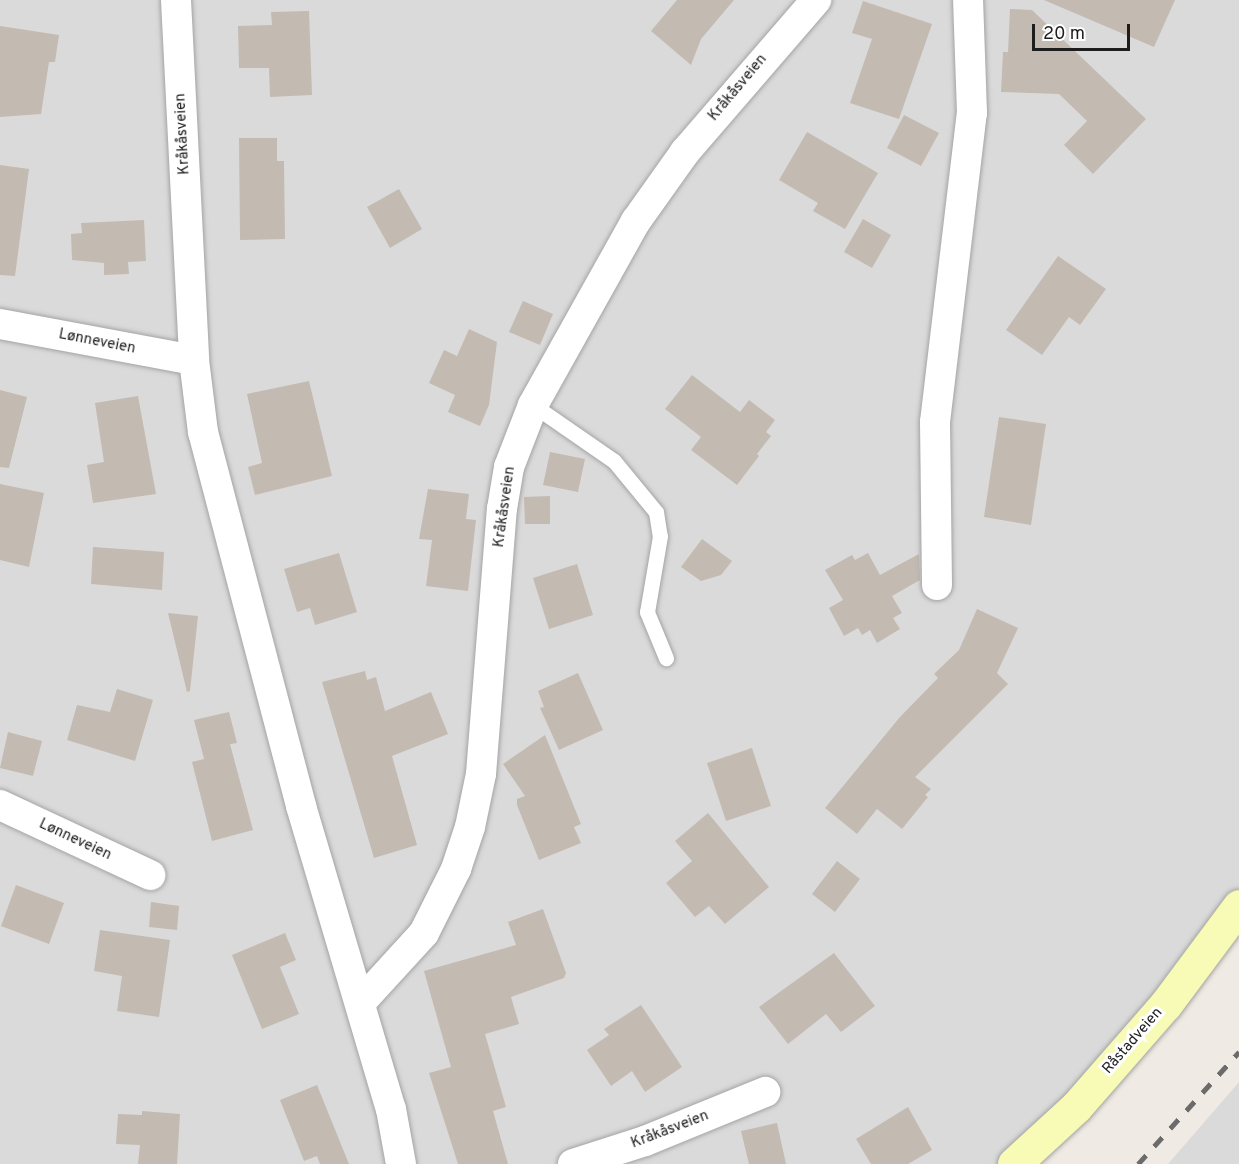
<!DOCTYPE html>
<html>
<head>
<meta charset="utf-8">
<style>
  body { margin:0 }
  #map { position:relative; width:1239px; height:1164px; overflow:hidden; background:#efeae3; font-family:Overpass,sans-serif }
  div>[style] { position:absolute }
  .residential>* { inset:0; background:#dbdada }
  .building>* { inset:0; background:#c3bab2 }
  .roads { filter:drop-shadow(0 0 2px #a4a4a4) drop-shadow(0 0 2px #a4a4a4) }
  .lane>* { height:15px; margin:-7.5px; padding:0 7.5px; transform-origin:7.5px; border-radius:7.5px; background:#fff }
  .street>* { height:30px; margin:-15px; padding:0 15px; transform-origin:15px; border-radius:15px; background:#fff }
  .secondary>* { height:33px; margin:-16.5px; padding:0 16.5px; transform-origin:16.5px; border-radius:16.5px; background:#f8fbb5 }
  .rail>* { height:4.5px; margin-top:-2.25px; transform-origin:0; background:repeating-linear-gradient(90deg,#6b6b6b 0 12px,transparent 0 24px) }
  span { translate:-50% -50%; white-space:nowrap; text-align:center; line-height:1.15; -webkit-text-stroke:6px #fff; paint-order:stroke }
  .street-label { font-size:15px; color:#1d1d1d }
  .scale { position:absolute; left:1032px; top:24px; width:98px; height:27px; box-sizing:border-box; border:3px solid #1d1d1d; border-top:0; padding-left:8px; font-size:18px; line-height:21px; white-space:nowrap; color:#1d1d1d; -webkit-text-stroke:4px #fff; paint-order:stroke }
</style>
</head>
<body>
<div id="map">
  <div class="residential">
    <i style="clip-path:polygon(0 0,1239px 0,1239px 906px,1014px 1164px,0 1164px)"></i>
    <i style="clip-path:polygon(1239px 1082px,1239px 1164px,1168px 1164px)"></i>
  </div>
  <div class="building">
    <i style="clip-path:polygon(677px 0,734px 0,701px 39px,691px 65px,651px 31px)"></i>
    <i style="clip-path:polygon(1044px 0,1175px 0,1154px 47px)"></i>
    <i style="clip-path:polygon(863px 1px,932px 24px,899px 119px,850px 103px,872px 39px,852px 33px)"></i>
    <i style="clip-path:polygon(1010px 9px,1032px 10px,1146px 119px,1093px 174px,1064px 145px,1087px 121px,1059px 94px,1001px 92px,1003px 52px,1008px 52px)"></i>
    <i style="clip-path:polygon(309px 11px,312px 95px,270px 97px,269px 68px,239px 68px,238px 26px,272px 25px,271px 12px)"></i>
    <i style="clip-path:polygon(0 26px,59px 35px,55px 62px,49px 62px,41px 114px,0 117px)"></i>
    <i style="clip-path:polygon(904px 115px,939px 133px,921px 166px,887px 148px)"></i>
    <i style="clip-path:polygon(807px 132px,878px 173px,845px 229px,813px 211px,818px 203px,779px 180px)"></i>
    <i style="clip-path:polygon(239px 138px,277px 138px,277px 161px,284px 161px,285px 239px,240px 240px)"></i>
    <i style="clip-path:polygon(0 165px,29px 169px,15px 276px,0 275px)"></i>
    <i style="clip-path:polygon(399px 189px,422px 229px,390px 248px,367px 207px)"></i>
    <i style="clip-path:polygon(863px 219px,891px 235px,872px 268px,844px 252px)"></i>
    <i style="clip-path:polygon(144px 220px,146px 261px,128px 262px,129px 274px,104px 275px,104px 263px,72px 260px,71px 234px,82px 233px,81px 223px)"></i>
    <i style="clip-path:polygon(1058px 256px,1106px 289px,1080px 325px,1069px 317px,1042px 355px,1006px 330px)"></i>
    <i style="clip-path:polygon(523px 301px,553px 314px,540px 345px,509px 332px)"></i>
    <i style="clip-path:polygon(469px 329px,497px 342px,489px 405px,480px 426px,448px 412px,455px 395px,429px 383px,444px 350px,457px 356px)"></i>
    <i style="clip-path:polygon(692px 375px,740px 412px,749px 400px,775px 420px,766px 432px,771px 436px,757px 454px,759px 456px,737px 485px,691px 450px,701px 437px,665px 409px)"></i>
    <i style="clip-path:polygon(309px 381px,332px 476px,255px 495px,248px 467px,262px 463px,247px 394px)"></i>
    <i style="clip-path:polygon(0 390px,27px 397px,9px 468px,0 467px)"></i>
    <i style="clip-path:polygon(138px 396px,156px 494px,93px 503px,87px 465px,104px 462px,95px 403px)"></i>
    <i style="clip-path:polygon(999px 417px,1046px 424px,1031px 525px,984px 517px)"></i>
    <i style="clip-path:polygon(550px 452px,585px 459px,578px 492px,543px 485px)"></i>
    <i style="clip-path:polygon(0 484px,44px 493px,29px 567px,0 560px)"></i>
    <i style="clip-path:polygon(428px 489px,469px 494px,466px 519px,476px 520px,468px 591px,426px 586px,432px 540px,419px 539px)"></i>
    <i style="clip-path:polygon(550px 496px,550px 524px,525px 524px,524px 497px)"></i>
    <i style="clip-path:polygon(702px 539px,732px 561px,721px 575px,701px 581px,681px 567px)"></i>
    <i style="clip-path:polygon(93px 547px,164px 552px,162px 590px,91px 584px)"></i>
    <i style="clip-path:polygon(339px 553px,357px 612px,315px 625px,310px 608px,297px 612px,284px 569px)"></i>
    <i style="clip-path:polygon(868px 553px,880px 575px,919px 554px,920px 580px,892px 596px,902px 613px,893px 618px,900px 629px,877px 643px,870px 630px,862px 635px,858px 628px,844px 636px,829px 608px,843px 600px,825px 570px,852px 555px,855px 560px)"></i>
    <i style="clip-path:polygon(577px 564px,593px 615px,549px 629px,533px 578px)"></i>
    <i style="clip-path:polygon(977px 609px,1018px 628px,997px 673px,1008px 684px,915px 777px,931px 789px,925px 795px,928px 797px,902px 829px,877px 809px,857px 834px,825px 808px,900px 717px,938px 678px,934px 674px,959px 650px)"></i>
    <i style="clip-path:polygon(168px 613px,198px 616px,190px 691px,187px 692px)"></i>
    <i style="clip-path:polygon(365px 671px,367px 680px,376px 677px,385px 711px,431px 692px,448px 734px,392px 756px,417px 845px,374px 858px,322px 682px)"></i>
    <i style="clip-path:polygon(578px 673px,603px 730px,559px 750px,540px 708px,544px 707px,538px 691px)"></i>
    <i style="clip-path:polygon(117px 689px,153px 700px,135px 761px,67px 740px,77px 705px,110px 712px)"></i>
    <i style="clip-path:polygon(229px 712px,237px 743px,230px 744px,253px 830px,212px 841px,192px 762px,204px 759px,194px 720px)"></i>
    <i style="clip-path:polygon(8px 732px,42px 741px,33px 776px,0 768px)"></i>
    <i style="clip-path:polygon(545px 735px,581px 824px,574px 827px,581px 843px,539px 860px,517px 805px,517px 799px,525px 796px,503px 764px)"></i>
    <i style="clip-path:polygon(752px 748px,771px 806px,726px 821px,707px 763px)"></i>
    <i style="clip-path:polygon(708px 813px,769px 887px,725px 924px,709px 906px,695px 917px,666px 883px,692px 861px,675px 841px)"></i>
    <i style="clip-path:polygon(837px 861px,860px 879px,835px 912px,812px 894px)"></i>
    <i style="clip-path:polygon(16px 885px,64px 903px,49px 944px,1px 926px)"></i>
    <i style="clip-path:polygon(151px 902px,179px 906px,177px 930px,149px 927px)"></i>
    <i style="clip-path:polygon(543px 909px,566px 973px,564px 978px,511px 997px,519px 1024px,485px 1034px,506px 1107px,493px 1111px,508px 1164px,458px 1164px,429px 1073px,451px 1067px,424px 971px,516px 945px,508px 922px)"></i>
    <i style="clip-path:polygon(100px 930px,170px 940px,159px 1017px,117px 1011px,122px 976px,94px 971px)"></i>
    <i style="clip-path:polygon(285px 933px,296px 960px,280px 967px,299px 1014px,262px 1029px,232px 955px)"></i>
    <i style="clip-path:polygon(834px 953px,875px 1006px,841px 1032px,826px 1014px,788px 1044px,759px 1007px)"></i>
    <i style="clip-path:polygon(641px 1005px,682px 1067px,645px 1092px,632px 1071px,611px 1086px,587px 1050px,609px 1035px,604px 1029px)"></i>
    <i style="clip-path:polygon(317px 1085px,349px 1164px,320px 1164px,317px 1156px,304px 1161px,280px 1100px)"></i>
    <i style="clip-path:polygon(908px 1107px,932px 1150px,908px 1164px,871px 1164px,856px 1139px)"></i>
    <i style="clip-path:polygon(142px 1111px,180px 1114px,177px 1164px,138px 1164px,140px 1145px,116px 1144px,118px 1114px,142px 1115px)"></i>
    <i style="clip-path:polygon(777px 1123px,786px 1164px,749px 1164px,741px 1131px)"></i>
  </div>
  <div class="roads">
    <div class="lane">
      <i style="left:533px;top:405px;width:98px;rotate:34.7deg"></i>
      <i style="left:614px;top:461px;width:66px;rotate:50.5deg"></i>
      <i style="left:656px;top:512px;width:24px;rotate:81deg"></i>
      <i style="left:660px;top:536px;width:77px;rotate:99.7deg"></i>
      <i style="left:647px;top:612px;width:50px;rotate:67.6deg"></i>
    </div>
    <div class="street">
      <i style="left:176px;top:0;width:360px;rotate:87.1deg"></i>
      <i style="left:194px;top:360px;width:73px;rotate:82.9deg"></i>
      <i style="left:203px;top:432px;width:387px;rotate:75.3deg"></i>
      <i style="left:301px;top:806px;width:316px;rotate:73.5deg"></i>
      <i style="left:391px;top:1109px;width:56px;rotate:79.7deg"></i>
      <i style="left:0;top:324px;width:197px;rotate:10.5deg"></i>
      <i style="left:937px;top:585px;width:163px;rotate:-90.7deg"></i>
      <i style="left:935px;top:422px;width:311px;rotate:-83.2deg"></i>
      <i style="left:972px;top:113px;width:113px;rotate:-92deg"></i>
      <i style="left:0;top:805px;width:166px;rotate:25deg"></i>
      <i style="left:361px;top:1002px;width:93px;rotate:-47.6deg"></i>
      <i style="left:424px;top:933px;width:72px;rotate:-63.4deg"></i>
      <i style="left:456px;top:869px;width:44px;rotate:-71.6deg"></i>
      <i style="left:470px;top:827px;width:54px;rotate:-78.3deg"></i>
      <i style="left:481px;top:774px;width:266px;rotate:-85.5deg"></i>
      <i style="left:502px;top:509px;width:43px;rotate:-80.5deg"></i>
      <i style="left:509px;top:467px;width:66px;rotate:-68.8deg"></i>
      <i style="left:533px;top:405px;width:211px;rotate:-60.8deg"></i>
      <i style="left:636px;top:221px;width:85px;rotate:-54.6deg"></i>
      <i style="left:685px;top:152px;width:201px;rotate:-49.2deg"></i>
      <i style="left:573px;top:1164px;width:76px;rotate:-17.7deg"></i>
      <i style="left:645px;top:1141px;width:130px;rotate:-22.2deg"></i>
    </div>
    <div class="secondary">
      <i style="left:1014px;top:1164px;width:84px;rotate:-42.6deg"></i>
      <i style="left:1076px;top:1107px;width:137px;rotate:-48.9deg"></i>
      <i style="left:1166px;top:1004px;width:122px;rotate:-53.3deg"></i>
    </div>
  </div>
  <div class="rail">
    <i style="left:1138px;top:1164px;width:151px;rotate:-48deg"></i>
  </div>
  <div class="street-label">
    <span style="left:738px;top:88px;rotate:-50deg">Kråkåsveien</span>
    <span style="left:183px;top:134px;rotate:-93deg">Kråkåsveien</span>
    <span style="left:97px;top:342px;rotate:11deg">Lønneveien</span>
    <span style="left:505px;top:507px;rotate:-82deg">Kråkåsveien</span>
    <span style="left:75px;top:840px;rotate:25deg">Lønneveien</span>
    <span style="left:1133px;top:1041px;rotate:-49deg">Råstadveien</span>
    <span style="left:670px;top:1130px;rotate:-21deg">Kråkåsveien</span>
  </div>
  <div class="scale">20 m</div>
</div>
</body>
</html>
